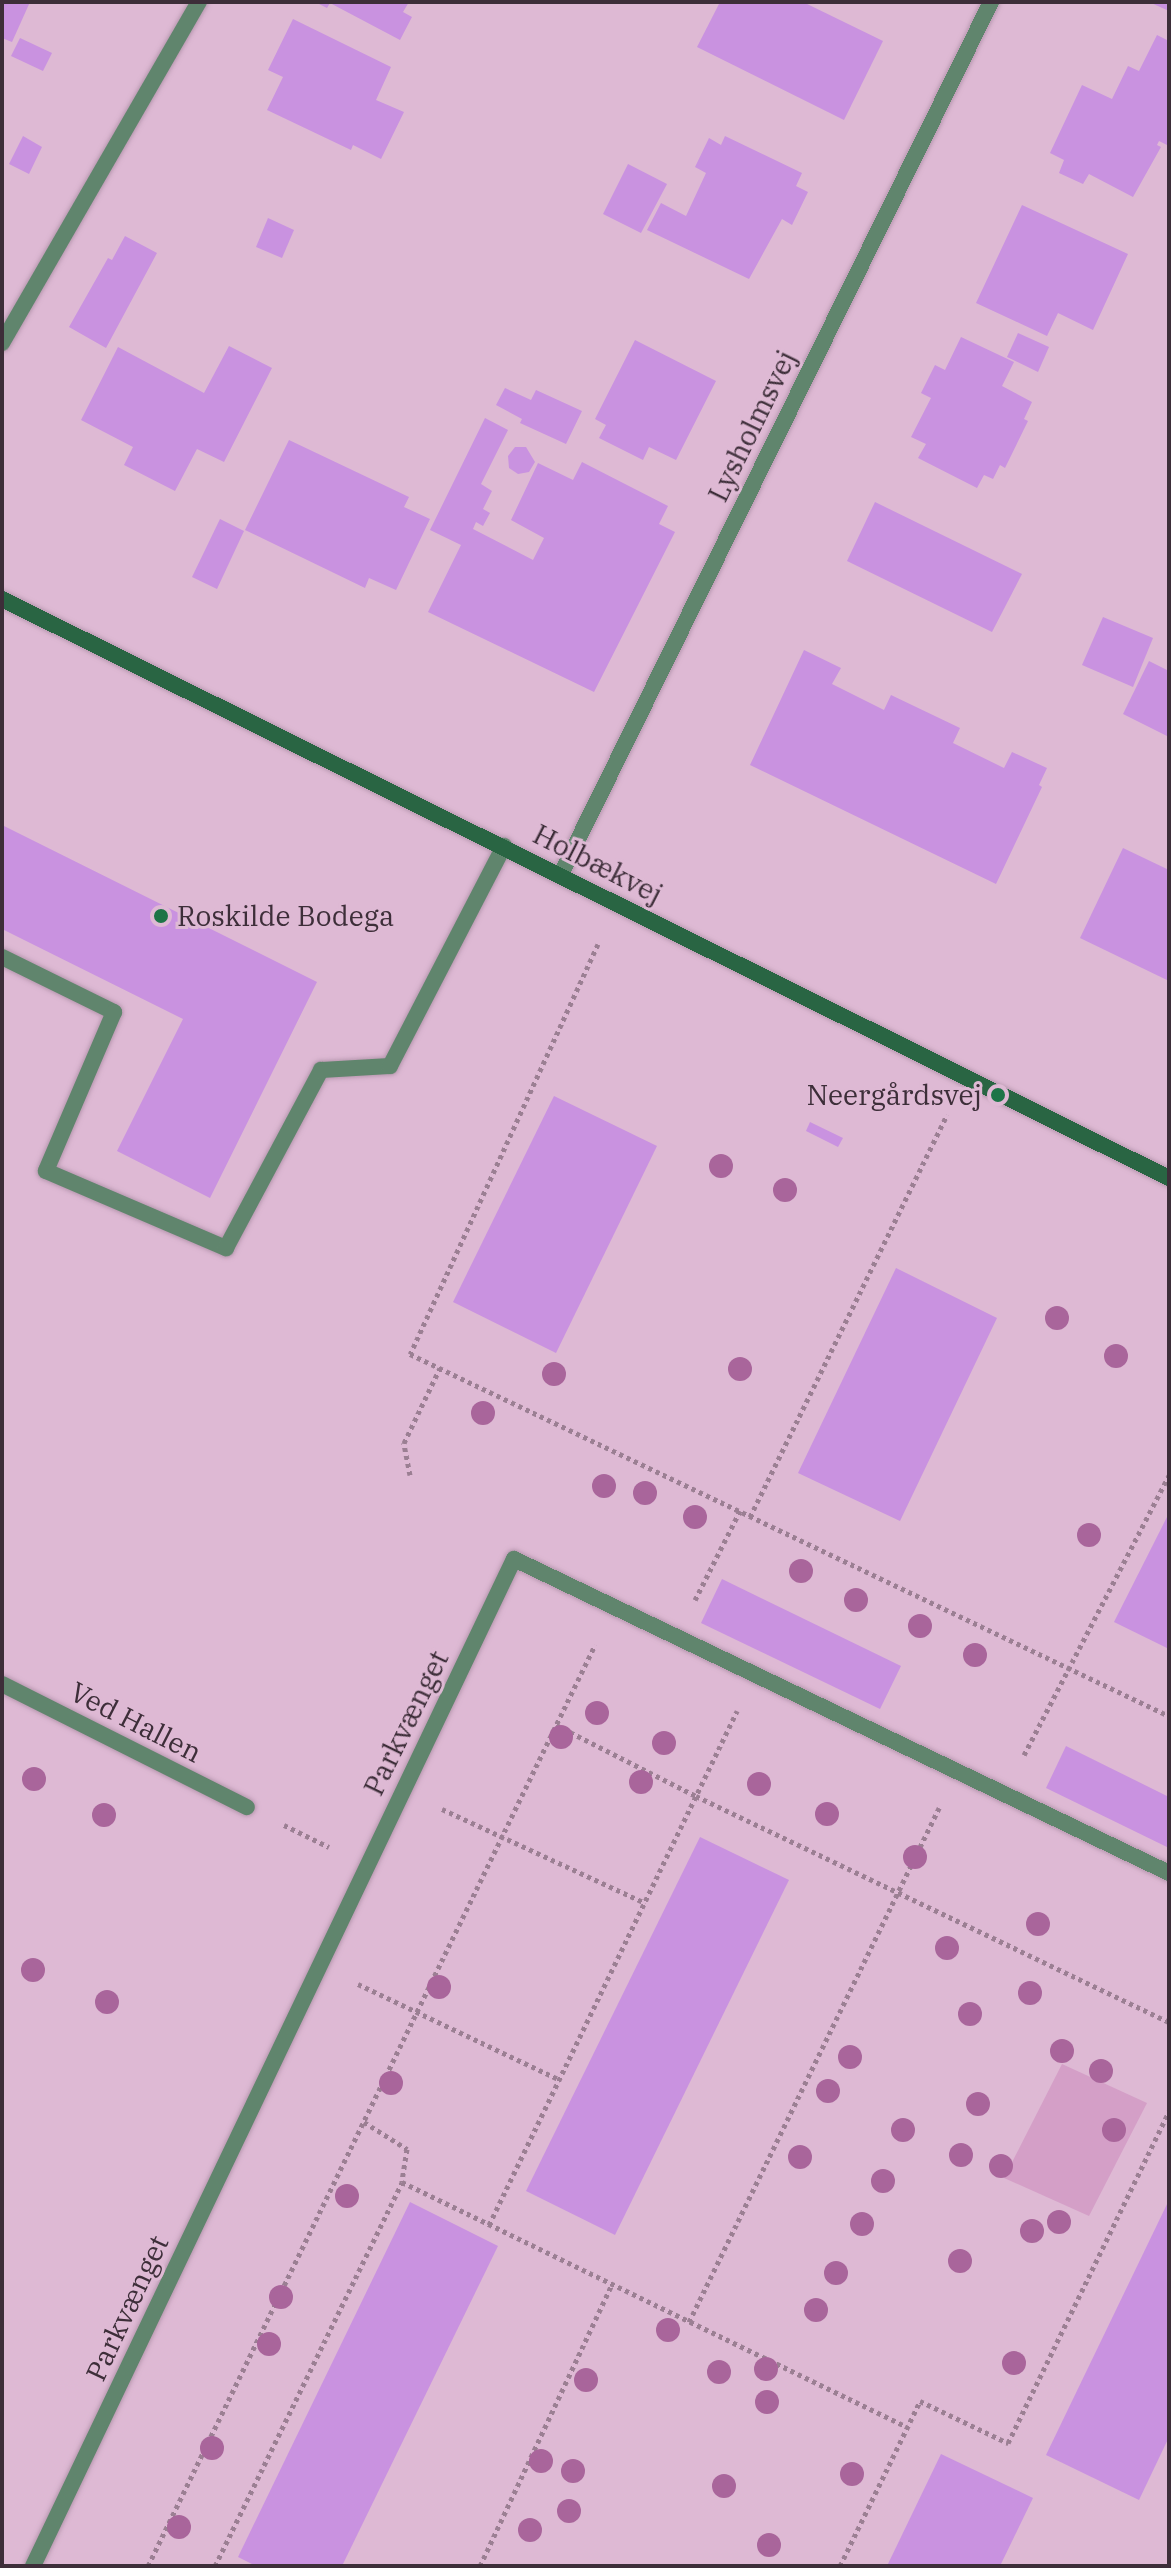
<!DOCTYPE html>
<html>
<head>
<meta charset="utf-8">
<style>
  body { margin:0 }
  #map { position:relative; width:1171px; height:2568px; overflow:hidden; background:#deb9d4; font-family:"IBM Plex Serif",serif }
  div>[style] { position:absolute }
  .green>* { inset:0; background:#d49fc7 }
  .building>* { inset:0; background:#c992e0 }
  .path>* { height:5px; margin-top:-2.5px; transform-origin:0; background:repeating-linear-gradient(90deg,#9b7f93 0 4px,transparent 0 8px) }
  .roads { filter:drop-shadow(0 0 2px #b798af) drop-shadow(0 0 2px #b798af) }
  .lane>* { height:16px; margin:-8px; padding:0 8px; transform-origin:8px; border-radius:8px; background:#60856d }
  .street>* { height:16px; margin:-8px; padding:0 8px; transform-origin:8px; border-radius:8px; background:#60856d }
  .secondary>* { height:16px; margin:-8px; padding:0 8px; transform-origin:8px; border-radius:8px; background:#296543 }
  .trees>* { width:24px; height:24px; margin:-12px; border-radius:50%; background:#a9659b }
  .dots>* { width:22px; height:22px; translate:-50% -50%; box-sizing:border-box; border:4px solid #deb9d4; border-radius:50% }
  span { translate:-50% -50%; white-space:nowrap; text-align:center; line-height:1.15; -webkit-text-stroke:6px #deb9d4; paint-order:stroke }
  .street-label { font-size:28px; color:#3d2e39 }
  .poi-label { font-size:28px; color:#3d2e39 }
  .left { translate:0 -50%; text-align:left }
  .right { translate:-100% -50%; text-align:right }
  .frame { position:absolute; inset:0; border:4px solid #3d2e39; pointer-events:none }
</style>
</head>
<body>
<div id="map">
  <div class="green">
    <i style="clip-path:polygon(1062px 2064px,1147px 2103px,1089px 2216px,1004px 2178px)"></i>
  </div>
  <div class="building">
    <i style="clip-path:polygon(2px 2px,30px 2px,12px 42px,2px 38px)"></i>
    <i style="clip-path:polygon(315px 2px,409px 2px,403px 12px,412px 17px,400px 40px,330px 3px,327px 8px)"></i>
    <i style="clip-path:polygon(720px 2px,803px 2px,883px 41px,844px 120px,697px 47px)"></i>
    <i style="clip-path:polygon(1149px 2px,1169px 2px,1169px 11px)"></i>
    <i style="clip-path:polygon(293px 19px,391px 67px,376px 100px,404px 112px,381px 159px,353px 145px,351px 150px,267px 110px,283px 77px,268px 70px)"></i>
    <i style="clip-path:polygon(1157px 35px,1169px 41px,1169px 146px,1159px 141px,1157px 145px,1161px 147px,1133px 197px,1089px 174px,1083px 184px,1059px 173px,1064px 160px,1050px 153px,1082px 85px,1112px 99px,1128px 66px,1139px 71px)"></i>
    <i style="clip-path:polygon(20px 38px,52px 53px,43px 71px,11px 56px)"></i>
    <i style="clip-path:polygon(23px 136px,42px 147px,29px 174px,9px 164px)"></i>
    <i style="clip-path:polygon(725px 136px,802px 173px,796px 186px,808px 192px,792px 225px,782px 219px,749px 279px,647px 230px,661px 203px,686px 216px,706px 173px,695px 167px,709px 138px,721px 145px)"></i>
    <i style="clip-path:polygon(628px 164px,667px 184px,641px 233px,603px 214px)"></i>
    <i style="clip-path:polygon(1022px 205px,1128px 254px,1093px 330px,1058px 313px,1047px 336px,976px 303px)"></i>
    <i style="clip-path:polygon(268px 218px,294px 230px,282px 258px,256px 247px)"></i>
    <i style="clip-path:polygon(125px 236px,157px 253px,106px 348px,69px 327px,108px 258px,112px 260px)"></i>
    <i style="clip-path:polygon(1018px 333px,1049px 347px,1038px 372px,1007px 357px)"></i>
    <i style="clip-path:polygon(961px 337px,1014px 362px,1002px 386px,1032px 402px,1024px 419px,1028px 421px,1005px 468px,1000px 465px,993px 479px,984px 475px,977px 488px,918px 458px,926px 444px,911px 437px,931px 398px,921px 393px,935px 365px,945px 370px)"></i>
    <i style="clip-path:polygon(635px 340px,716px 381px,676px 460px,649px 447px,643px 460px,599px 438px,606px 425px,595px 419px)"></i>
    <i style="clip-path:polygon(229px 346px,272px 368px,224px 462px,197px 449px,175px 491px,124px 465px,133px 447px,81px 420px,118px 347px,204px 393px)"></i>
    <i style="clip-path:polygon(505px 388px,531px 400px,536px 390px,582px 411px,566px 444px,520px 423px,522px 419px,496px 405px)"></i>
    <i style="clip-path:polygon(485px 418px,508px 430px,481px 484px,492px 491px,483px 509px,490px 513px,483px 526px,476px 522px,473px 529px,533px 560px,544px 538px,511px 520px,538px 463px,573px 480px,582px 462px,668px 506px,659px 524px,675px 532px,594px 692px,428px 612px,461px 545px,430px 530px)"></i>
    <i style="clip-path:polygon(289px 440px,409px 497px,404px 507px,430px 519px,396px 590px,369px 578px,365px 588px,245px 530px)"></i>
    <i style="clip-path:polygon(515px 447px,526px 447px,535px 462px,529px 472px,518px 474px,509px 468px,508px 456px)"></i>
    <i style="clip-path:polygon(875px 502px,1022px 574px,992px 632px,847px 561px)"></i>
    <i style="clip-path:polygon(220px 519px,244px 531px,217px 589px,192px 577px)"></i>
    <i style="clip-path:polygon(1103px 617px,1153px 638px,1133px 687px,1082px 665px)"></i>
    <i style="clip-path:polygon(804px 650px,841px 668px,832px 684px,884px 710px,891px 695px,960px 728px,953px 743px,1004px 768px,1012px 752px,1047px 768px,1039px 785px,1042px 787px,996px 884px,750px 765px)"></i>
    <i style="clip-path:polygon(1149px 661px,1169px 671px,1169px 737px,1123px 714px)"></i>
    <i style="clip-path:polygon(2px 825px,317px 982px,210px 1198px,117px 1151px,183px 1019px,2px 929px)"></i>
    <i style="clip-path:polygon(1123px 848px,1169px 870px,1169px 981px,1080px 938px)"></i>
    <i style="clip-path:polygon(554px 1096px,657px 1146px,556px 1353px,453px 1302px)"></i>
    <i style="clip-path:polygon(810px 1122px,843px 1138px,838px 1147px,806px 1131px)"></i>
    <i style="clip-path:polygon(896px 1268px,997px 1318px,900px 1521px,798px 1473px)"></i>
    <i style="clip-path:polygon(1169px 1513px,1169px 1649px,1114px 1622px)"></i>
    <i style="clip-path:polygon(722px 1579px,901px 1666px,880px 1709px,701px 1623px)"></i>
    <i style="clip-path:polygon(1066px 1746px,1169px 1797px,1169px 1848px,1046px 1788px)"></i>
    <i style="clip-path:polygon(700px 1837px,789px 1880px,615px 2235px,526px 2191px)"></i>
    <i style="clip-path:polygon(1169px 2200px,1169px 2437px,1139px 2500px,1046px 2455px)"></i>
    <i style="clip-path:polygon(410px 2202px,498px 2246px,342px 2566px,256px 2566px,238px 2557px)"></i>
    <i style="clip-path:polygon(941px 2454px,1033px 2498px,1000px 2566px,887px 2566px)"></i>
  </div>
  <div class="path">
    <i style="left:598px;top:944px;width:451px;rotate:114.6deg"></i>
    <i style="left:410px;top:1354px;width:841px;rotate:25.5deg"></i>
    <i style="left:410px;top:1475px;width:33px;rotate:-101deg"></i>
    <i style="left:404px;top:1443px;width:83px;rotate:-64.4deg"></i>
    <i style="left:750px;top:1517px;width:448px;rotate:-63.9deg"></i>
    <i style="left:695px;top:1600px;width:100px;rotate:-63.2deg"></i>
    <i style="left:556px;top:1725px;width:157px;rotate:26.9deg"></i>
    <i style="left:696px;top:1796px;width:524px;rotate:25.54deg"></i>
    <i style="left:1024px;top:1755px;width:315px;rotate:-62.6deg"></i>
    <i style="left:442px;top:1809px;width:224px;rotate:24.8deg"></i>
    <i style="left:284px;top:1825px;width:50px;rotate:26.1deg"></i>
    <i style="left:358px;top:1984px;width:224px;rotate:25.4deg"></i>
    <i style="left:364px;top:2122px;width:51px;rotate:32.1deg"></i>
    <i style="left:407px;top:2149px;width:33px;rotate:99deg"></i>
    <i style="left:489px;top:2225px;width:571px;rotate:-64.24deg"></i>
    <i style="left:689px;top:2322px;width:572px;rotate:-64.06deg"></i>
    <i style="left:148px;top:2566px;width:1024px;rotate:-64.11deg"></i>
    <i style="left:215px;top:2566px;width:427px;rotate:-64deg"></i>
    <i style="left:402px;top:2182px;width:561px;rotate:25.88deg"></i>
    <i style="left:480px;top:2566px;width:311px;rotate:-64.9deg"></i>
    <i style="left:840px;top:2566px;width:183px;rotate:-64.1deg"></i>
    <i style="left:920px;top:2401px;width:98px;rotate:25.5deg"></i>
    <i style="left:1008px;top:2443px;width:369px;rotate:-64.1deg"></i>
  </div>
  <div class="roads">
    <div class="lane">
      <i style="left:2px;top:957px;width:125px;rotate:26.2deg"></i>
      <i style="left:114px;top:1012px;width:173px;rotate:113.2deg"></i>
      <i style="left:46px;top:1171px;width:196px;rotate:23.2deg"></i>
      <i style="left:226px;top:1248px;width:202px;rotate:-61.9deg"></i>
      <i style="left:321px;top:1070px;width:69px;rotate:-3.3deg"></i>
      <i style="left:390px;top:1066px;width:248px;rotate:-62.6deg"></i>
    </div>
    <div class="street">
      <i style="left:2px;top:343px;width:394px;rotate:-60deg"></i>
      <i style="left:561px;top:874px;width:972px;rotate:-63.75deg"></i>
      <i style="left:2px;top:1684px;width:274px;rotate:26.7deg"></i>
      <i style="left:33px;top:2566px;width:1116px;rotate:-64.47deg"></i>
      <i style="left:514px;top:1559px;width:726px;rotate:25.61deg"></i>
    </div>
    <div class="secondary">
      <i style="left:2px;top:599px;width:1303px;rotate:26.39deg"></i>
    </div>
  </div>
  <div class="trees">
    <i style="left:721px;top:1166px"></i>
    <i style="left:785px;top:1190px"></i>
    <i style="left:1057px;top:1318px"></i>
    <i style="left:1116px;top:1356px"></i>
    <i style="left:740px;top:1369px"></i>
    <i style="left:554px;top:1374px"></i>
    <i style="left:483px;top:1413px"></i>
    <i style="left:604px;top:1486px"></i>
    <i style="left:645px;top:1493px"></i>
    <i style="left:695px;top:1517px"></i>
    <i style="left:1089px;top:1535px"></i>
    <i style="left:801px;top:1571px"></i>
    <i style="left:856px;top:1600px"></i>
    <i style="left:920px;top:1626px"></i>
    <i style="left:975px;top:1655px"></i>
    <i style="left:597px;top:1713px"></i>
    <i style="left:561px;top:1737px"></i>
    <i style="left:664px;top:1743px"></i>
    <i style="left:34px;top:1779px"></i>
    <i style="left:641px;top:1782px"></i>
    <i style="left:759px;top:1784px"></i>
    <i style="left:827px;top:1814px"></i>
    <i style="left:104px;top:1815px"></i>
    <i style="left:915px;top:1857px"></i>
    <i style="left:1038px;top:1924px"></i>
    <i style="left:947px;top:1948px"></i>
    <i style="left:33px;top:1970px"></i>
    <i style="left:439px;top:1987px"></i>
    <i style="left:1030px;top:1993px"></i>
    <i style="left:107px;top:2002px"></i>
    <i style="left:970px;top:2014px"></i>
    <i style="left:1062px;top:2051px"></i>
    <i style="left:850px;top:2057px"></i>
    <i style="left:1101px;top:2071px"></i>
    <i style="left:391px;top:2083px"></i>
    <i style="left:828px;top:2091px"></i>
    <i style="left:978px;top:2104px"></i>
    <i style="left:903px;top:2130px"></i>
    <i style="left:1114px;top:2130px"></i>
    <i style="left:961px;top:2155px"></i>
    <i style="left:800px;top:2157px"></i>
    <i style="left:1001px;top:2166px"></i>
    <i style="left:883px;top:2181px"></i>
    <i style="left:347px;top:2196px"></i>
    <i style="left:1059px;top:2222px"></i>
    <i style="left:862px;top:2224px"></i>
    <i style="left:1032px;top:2231px"></i>
    <i style="left:960px;top:2261px"></i>
    <i style="left:836px;top:2273px"></i>
    <i style="left:281px;top:2297px"></i>
    <i style="left:816px;top:2310px"></i>
    <i style="left:668px;top:2330px"></i>
    <i style="left:269px;top:2344px"></i>
    <i style="left:1014px;top:2363px"></i>
    <i style="left:766px;top:2369px"></i>
    <i style="left:719px;top:2372px"></i>
    <i style="left:586px;top:2380px"></i>
    <i style="left:767px;top:2402px"></i>
    <i style="left:212px;top:2448px"></i>
    <i style="left:541px;top:2461px"></i>
    <i style="left:573px;top:2471px"></i>
    <i style="left:852px;top:2474px"></i>
    <i style="left:724px;top:2486px"></i>
    <i style="left:569px;top:2511px"></i>
    <i style="left:179px;top:2527px"></i>
    <i style="left:530px;top:2530px"></i>
    <i style="left:769px;top:2545px"></i>
  </div>
  <div class="dots">
    <i style="left:161px;top:916px;background:#1d7447"></i>
    <i style="left:998px;top:1095px;background:#1d7447"></i>
  </div>
  <div class="street-label">
    <span style="left:752px;top:426px;rotate:-64deg">Lysholmsvej</span>
    <span style="left:598px;top:864px;rotate:27deg">Holbækvej</span>
    <span style="left:136px;top:1722px;rotate:27deg">Ved Hallen</span>
    <span style="left:406px;top:1723px;rotate:-64deg">Parkvænget</span>
    <span style="left:127px;top:2308px;rotate:-65deg">Parkvænget</span>
  </div>
  <div class="poi-label">
    <span class="left" style="left:177px;top:916px">Roskilde Bodega</span>
    <span class="right" style="left:982px;top:1095px">Neergårdsvej</span>
  </div>
  <div class="frame"></div>
</div>
</body>
</html>
